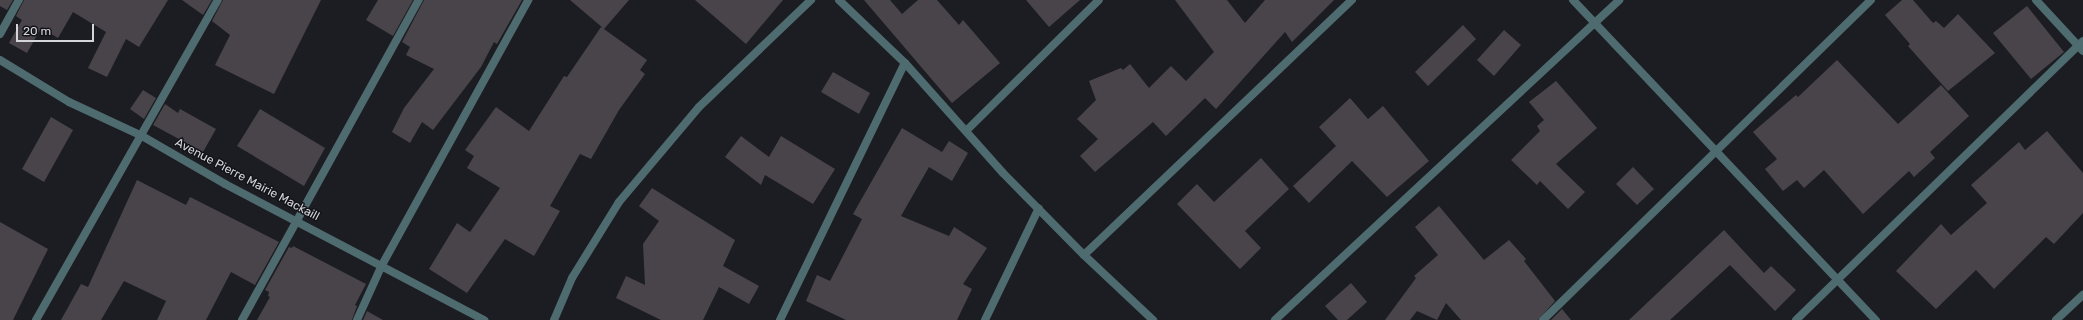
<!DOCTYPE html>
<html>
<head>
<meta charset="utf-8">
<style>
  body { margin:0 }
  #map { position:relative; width:2083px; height:320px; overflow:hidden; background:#1c1d22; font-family:Rubik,sans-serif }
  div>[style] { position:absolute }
  .building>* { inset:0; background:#494449 }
  .street>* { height:8px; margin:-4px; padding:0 4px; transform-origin:4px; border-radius:4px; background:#4e6b6f }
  span { translate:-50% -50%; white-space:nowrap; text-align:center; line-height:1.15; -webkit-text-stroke:3px #131419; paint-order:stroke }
  .street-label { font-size:12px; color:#d6d6da }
  .scale { position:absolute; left:16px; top:24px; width:78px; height:18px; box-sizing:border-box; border:2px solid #d6d6da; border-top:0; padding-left:5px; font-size:12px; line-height:14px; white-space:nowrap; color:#d6d6da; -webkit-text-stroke:3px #131419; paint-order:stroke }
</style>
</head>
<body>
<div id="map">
  <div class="building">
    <i style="clip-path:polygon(0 0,13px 0,7px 10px,0 6px)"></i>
    <i style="clip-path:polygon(24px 0,168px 0,139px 47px,126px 39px,107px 77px,88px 68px,106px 32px,73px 12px,58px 38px,41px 28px,27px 53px,9px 43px,22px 20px,16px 16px)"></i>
    <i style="clip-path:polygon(182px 0,212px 0,203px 15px)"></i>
    <i style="clip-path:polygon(223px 0,321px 0,274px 94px,215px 65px,230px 35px,212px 21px)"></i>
    <i style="clip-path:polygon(378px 0,413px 0,393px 36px,366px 20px)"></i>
    <i style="clip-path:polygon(424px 0,522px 0,497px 44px,494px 42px,481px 67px,433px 130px,422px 122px,410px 143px,392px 132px,404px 108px,434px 69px,406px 55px,410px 47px,402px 42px)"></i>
    <i style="clip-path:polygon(570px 0,629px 0,604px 29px,647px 60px,640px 70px,645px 74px,619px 110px,591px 159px,580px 154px,550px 206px,560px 211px,534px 256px,505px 239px,467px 293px,429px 269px,457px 223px,470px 232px,500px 188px,467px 168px,474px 156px,465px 150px,496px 107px,529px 131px,564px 76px,567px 77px,601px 27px,603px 28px)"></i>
    <i style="clip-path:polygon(695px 0,783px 0,746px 44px)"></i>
    <i style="clip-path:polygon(864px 0,890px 0,902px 14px,918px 0,937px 0,959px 25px,963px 20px,1000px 63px,952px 103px)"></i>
    <i style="clip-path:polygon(1026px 0,1080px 0,1049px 27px)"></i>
    <i style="clip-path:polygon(1175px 0,1227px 0,1245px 23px,1265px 0,1334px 0,1292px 42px,1285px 32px,1216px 109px,1205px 98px,1166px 136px,1153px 122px,1095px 172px,1080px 156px,1098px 139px,1077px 119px,1096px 100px,1089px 81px,1121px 68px,1123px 70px,1130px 64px,1149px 88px,1171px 66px,1186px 81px,1214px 52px)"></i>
    <i style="clip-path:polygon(1902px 0,1913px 0,1933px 23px,1936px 21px,1944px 28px,1958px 14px,1995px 53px,1948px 91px,1908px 46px,1910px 44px,1885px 15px)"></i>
    <i style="clip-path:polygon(2027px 6px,2064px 52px,2031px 79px,1993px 33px)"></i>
    <i style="clip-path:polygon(1463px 25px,1476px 39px,1428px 86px,1415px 72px)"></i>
    <i style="clip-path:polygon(1504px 30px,1521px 45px,1494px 76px,1477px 60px)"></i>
    <i style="clip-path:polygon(1837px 60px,1898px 124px,1941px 85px,1969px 116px,1930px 152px,1935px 158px,1914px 177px,1909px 171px,1863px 214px,1824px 170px,1804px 188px,1797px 180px,1783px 191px,1765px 169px,1777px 159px,1753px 132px,1796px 95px,1798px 97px)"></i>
    <i style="clip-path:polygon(833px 72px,870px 93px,859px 114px,821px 92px)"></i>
    <i style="clip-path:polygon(1556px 81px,1597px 128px,1556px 164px,1585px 192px,1568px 209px,1540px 181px,1537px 185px,1511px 160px,1540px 131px,1537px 126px,1544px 120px,1529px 102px)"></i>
    <i style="clip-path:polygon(143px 90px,156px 98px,144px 119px,130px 109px)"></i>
    <i style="clip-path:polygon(1350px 98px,1368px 119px,1383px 106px,1429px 161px,1387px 197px,1352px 161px,1309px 203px,1293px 186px,1336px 146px,1319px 127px)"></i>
    <i style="clip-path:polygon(165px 104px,178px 113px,180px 109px,216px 129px,203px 152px,153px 125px)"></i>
    <i style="clip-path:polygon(260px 109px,325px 148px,304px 186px,237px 146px)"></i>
    <i style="clip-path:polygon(51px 117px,73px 130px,44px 182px,22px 169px)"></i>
    <i style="clip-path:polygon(902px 128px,942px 152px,949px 141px,968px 153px,952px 181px,929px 167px,901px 216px,949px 236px,954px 227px,987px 248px,963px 284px,972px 289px,957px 320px,846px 320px,806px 301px,817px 275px,830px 281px,862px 219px,853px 214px)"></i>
    <i style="clip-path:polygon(2047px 131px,2083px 173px,2083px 213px,2054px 244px,2046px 237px,1994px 289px,1976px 270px,1936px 309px,1896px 271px,1941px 224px,1951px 235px,1987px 203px,1971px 185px,2019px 142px,2025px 150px)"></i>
    <i style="clip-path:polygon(741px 136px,769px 157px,781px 136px,835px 169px,813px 204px,765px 175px,761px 185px,725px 157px)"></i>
    <i style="clip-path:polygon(1261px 158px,1289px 189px,1245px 231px,1261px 248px,1240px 269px,1177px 204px,1197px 184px,1214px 202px)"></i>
    <i style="clip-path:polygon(1633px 167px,1654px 189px,1637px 205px,1616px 184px)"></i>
    <i style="clip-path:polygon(137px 180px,186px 205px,190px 197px,279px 242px,255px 285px,231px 272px,206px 320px,157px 320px,166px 301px,124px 281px,101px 320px,61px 320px,81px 284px,88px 287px)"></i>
    <i style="clip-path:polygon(652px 188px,735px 240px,723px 266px,759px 286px,749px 304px,719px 287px,703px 320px,661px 320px,616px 298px,626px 276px,645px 285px,643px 244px,659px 221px,639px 206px)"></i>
    <i style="clip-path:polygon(1439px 206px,1484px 260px,1509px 240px,1526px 259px,1524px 261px,1555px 301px,1538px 320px,1461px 320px,1446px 303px,1437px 320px,1417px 311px,1410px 320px,1385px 320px,1416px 278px,1414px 276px,1438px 255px,1415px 227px)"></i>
    <i style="clip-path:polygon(0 222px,48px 249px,13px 320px,0 320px)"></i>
    <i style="clip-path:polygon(1724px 230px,1764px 273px,1771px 266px,1796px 290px,1775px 311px,1730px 265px,1670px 320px,1629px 320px)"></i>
    <i style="clip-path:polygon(293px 246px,366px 284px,355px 305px,357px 306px,352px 320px,257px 320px,270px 297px,268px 296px,269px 292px,265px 290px,289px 247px,292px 248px)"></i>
    <i style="clip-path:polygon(1351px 283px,1367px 302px,1347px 320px,1338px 320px,1325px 306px)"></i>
    <i style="clip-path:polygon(1562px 309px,1571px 320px,1551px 320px)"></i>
    <i style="clip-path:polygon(367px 311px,383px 320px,363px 320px)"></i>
  </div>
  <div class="street">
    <i style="left:839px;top:0;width:91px;rotate:43.7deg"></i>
    <i style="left:905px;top:63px;width:147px;rotate:48.3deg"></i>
    <i style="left:1003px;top:173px;width:115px;rotate:45.4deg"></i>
    <i style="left:1084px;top:255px;width:95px;rotate:43.3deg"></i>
    <i style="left:1573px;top:0;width:441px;rotate:46.6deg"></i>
    <i style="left:2036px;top:0;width:69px;rotate:47.3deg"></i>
    <i style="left:0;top:34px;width:39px;rotate:-61deg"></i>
    <i style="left:0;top:60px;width:81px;rotate:31.3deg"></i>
    <i style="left:69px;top:102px;width:81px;rotate:25deg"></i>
    <i style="left:142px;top:136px;width:96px;rotate:30deg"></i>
    <i style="left:225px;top:184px;width:293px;rotate:27.7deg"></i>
    <i style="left:967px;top:130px;width:185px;rotate:-44.6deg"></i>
    <i style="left:1084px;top:255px;width:370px;rotate:-43.6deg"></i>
    <i style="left:36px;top:320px;width:368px;rotate:-60.4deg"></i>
    <i style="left:242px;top:320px;width:366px;rotate:-61.1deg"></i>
    <i style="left:357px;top:320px;width:60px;rotate:-65.6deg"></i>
    <i style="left:382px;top:265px;width:303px;rotate:-61.1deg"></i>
    <i style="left:554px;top:320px;width:46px;rotate:-66.8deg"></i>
    <i style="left:572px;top:278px;width:89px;rotate:-58.3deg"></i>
    <i style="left:619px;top:202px;width:124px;rotate:-49.9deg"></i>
    <i style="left:699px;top:107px;width:155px;rotate:-43.7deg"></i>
    <i style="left:780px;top:320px;width:286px;rotate:-64.1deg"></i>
    <i style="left:985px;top:320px;width:124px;rotate:-64.3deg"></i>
    <i style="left:1275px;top:320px;width:470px;rotate:-42.9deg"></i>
    <i style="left:1543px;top:320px;width:458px;rotate:-44.3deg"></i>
    <i style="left:1796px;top:320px;width:400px;rotate:-44.2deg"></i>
    <i style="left:2056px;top:320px;width:37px;rotate:-43deg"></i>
  </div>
  <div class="street-label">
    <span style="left:247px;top:180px;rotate:28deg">Avenue Pierre Mairie Mackaill</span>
  </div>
  <div class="scale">20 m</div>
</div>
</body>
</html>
